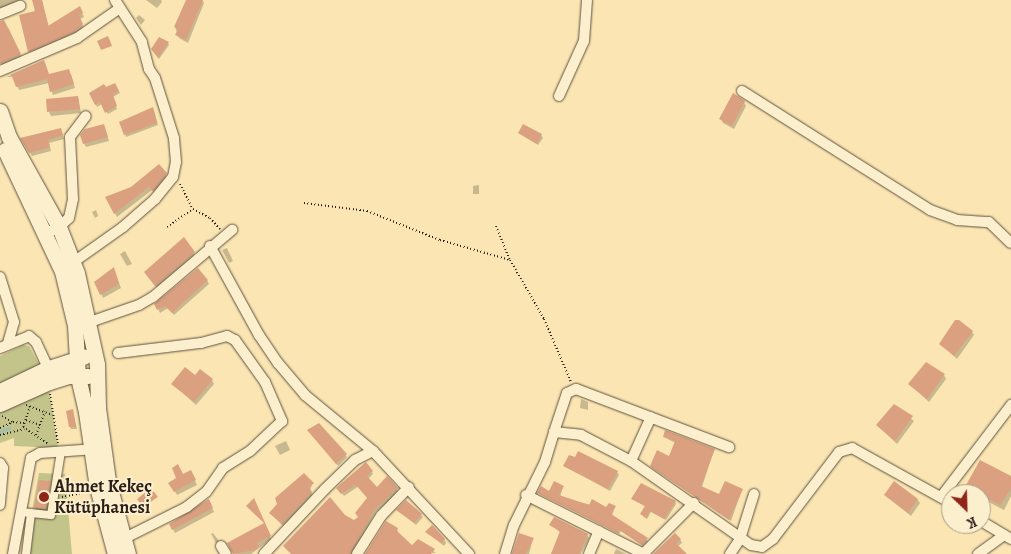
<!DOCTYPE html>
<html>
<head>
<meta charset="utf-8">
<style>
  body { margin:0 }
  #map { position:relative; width:1011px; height:554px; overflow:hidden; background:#fbe6b3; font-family:Alegreya,serif }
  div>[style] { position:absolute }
  .green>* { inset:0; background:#c2c48a }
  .shadow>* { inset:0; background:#0003 }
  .stream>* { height:2.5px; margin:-1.25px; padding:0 1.25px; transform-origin:1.25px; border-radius:1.25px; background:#9fbfaf }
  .building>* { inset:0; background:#dba080 }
  .path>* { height:2px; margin-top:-1px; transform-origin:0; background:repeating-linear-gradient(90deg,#2b1f1a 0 1px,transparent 0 3.5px) }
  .roads { filter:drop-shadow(0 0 1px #5f5140) drop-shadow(0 0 1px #5f5140) }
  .pedestrian>* { height:8px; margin:-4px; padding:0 4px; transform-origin:4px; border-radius:4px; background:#fcefce }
  .minor>* { height:10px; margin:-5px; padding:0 5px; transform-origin:5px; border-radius:5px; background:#fcefce }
  .secondary>* { height:15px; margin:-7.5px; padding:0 7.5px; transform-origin:7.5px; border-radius:7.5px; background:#fcefce }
  .dots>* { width:14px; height:14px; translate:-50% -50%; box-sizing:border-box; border:2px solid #fcefce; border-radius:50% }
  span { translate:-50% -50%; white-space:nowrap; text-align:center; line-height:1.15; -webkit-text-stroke:4px #fcefce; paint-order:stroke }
  .poi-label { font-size:18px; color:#2b1f1a; font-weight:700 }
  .left { translate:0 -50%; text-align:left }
  .north { position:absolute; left:941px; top:484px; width:50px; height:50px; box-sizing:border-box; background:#fcefce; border:1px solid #a89c86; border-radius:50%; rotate:156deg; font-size:14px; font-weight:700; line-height:20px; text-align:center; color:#2b1f1a }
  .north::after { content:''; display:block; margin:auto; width:18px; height:22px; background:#8f2418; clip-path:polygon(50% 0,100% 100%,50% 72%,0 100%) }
</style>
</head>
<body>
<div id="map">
  <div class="green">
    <i style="clip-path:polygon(23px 345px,29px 346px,40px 366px,0 385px,0 356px)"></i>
    <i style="clip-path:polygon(49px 389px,58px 448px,14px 446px,14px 438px,0 443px,0 409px)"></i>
    <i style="clip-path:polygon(39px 473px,65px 474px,72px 554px,24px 554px)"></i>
  </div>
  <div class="shadow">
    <i style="clip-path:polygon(0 0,21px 0,0 12px)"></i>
    <i style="clip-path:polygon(42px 0,49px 27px,80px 8px,84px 17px,80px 19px,84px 29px,76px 35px,31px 55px,29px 51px)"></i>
    <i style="clip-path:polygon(146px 0,161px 0,162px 2px,157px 8px)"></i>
    <i style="clip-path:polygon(187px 0,202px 0,204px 3px,188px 43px,179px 38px,175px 27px)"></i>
    <i style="clip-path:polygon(139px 15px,145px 20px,141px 25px,136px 18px)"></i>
    <i style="clip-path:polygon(0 21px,9px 29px,22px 58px,2px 66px)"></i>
    <i style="clip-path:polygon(168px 43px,169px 45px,159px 59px,152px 49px)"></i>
    <i style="clip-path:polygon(44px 61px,49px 76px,71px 74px,75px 88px,53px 95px,49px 83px,19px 90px,14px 77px,7px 77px)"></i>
    <i style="clip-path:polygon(115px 84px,120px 93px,113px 97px,117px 109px,108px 114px,102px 104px,97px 107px,91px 94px)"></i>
    <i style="clip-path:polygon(78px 97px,81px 113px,51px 116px,49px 112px)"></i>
    <i style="clip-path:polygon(744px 102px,746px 106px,734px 129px,723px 123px,721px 119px)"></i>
    <i style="clip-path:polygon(154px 110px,158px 125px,126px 137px,121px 123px)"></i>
    <i style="clip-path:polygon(105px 129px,109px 141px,86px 147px,84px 143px)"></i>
    <i style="clip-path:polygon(62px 133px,64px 139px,49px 143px,51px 151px,32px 156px,22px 139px)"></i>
    <i style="clip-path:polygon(519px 133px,541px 135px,543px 138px,538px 145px)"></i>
    <i style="clip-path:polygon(166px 175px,168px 179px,155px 194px,152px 190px,117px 217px,107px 198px)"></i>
    <i style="clip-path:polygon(479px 185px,479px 194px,473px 194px,473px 186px)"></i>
    <i style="clip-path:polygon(96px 210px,98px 216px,95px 218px,92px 212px)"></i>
    <i style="clip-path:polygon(183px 239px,196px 257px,158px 289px,145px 273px)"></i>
    <i style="clip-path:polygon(227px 248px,233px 261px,229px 263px,222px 250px)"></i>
    <i style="clip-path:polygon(125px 251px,132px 264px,127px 266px,120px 254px)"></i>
    <i style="clip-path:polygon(114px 269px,121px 288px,103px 298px,96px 283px)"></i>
    <i style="clip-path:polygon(207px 280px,209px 284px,174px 315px,168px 308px,160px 313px,156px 304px)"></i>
    <i style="clip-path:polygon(972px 332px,974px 335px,957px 359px,941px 344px)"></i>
    <i style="clip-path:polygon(944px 375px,946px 379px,929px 402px,909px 384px)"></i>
    <i style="clip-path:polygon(212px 380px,214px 384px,196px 405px,173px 384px)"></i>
    <i style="clip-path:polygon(581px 399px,588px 402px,588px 410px,580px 408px)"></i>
    <i style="clip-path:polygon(894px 405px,914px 421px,897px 444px,878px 426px)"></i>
    <i style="clip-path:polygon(73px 411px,77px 429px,71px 429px,70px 427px)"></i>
    <i style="clip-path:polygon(319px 424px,347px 457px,338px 466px,310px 432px)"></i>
    <i style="clip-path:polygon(664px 437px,714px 450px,702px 487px,720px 496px,742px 490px,731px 521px,652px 468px,651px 466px,670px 457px,675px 443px)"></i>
    <i style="clip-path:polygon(286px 441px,290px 450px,280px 455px,275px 446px)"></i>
    <i style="clip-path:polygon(565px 466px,617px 472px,619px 475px,610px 491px)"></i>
    <i style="clip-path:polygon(191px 472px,197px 485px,177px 495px,170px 483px)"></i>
    <i style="clip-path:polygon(372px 472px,373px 474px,368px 479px,377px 489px,387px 478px,399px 492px,376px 512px,352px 554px,292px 554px,344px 516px,354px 522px,360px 518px,368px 498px,359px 486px,344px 496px,338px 488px)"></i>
    <i style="clip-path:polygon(1011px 477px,1011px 496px,1004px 510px,981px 498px,981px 494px,969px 492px,966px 487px)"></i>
    <i style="clip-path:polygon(50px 482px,48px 512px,37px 511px,35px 507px)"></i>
    <i style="clip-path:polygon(313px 483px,310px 490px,313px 495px,283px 526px,270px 513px)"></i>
    <i style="clip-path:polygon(563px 487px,560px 497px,607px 509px,615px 507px,612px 516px,648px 541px,643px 546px,621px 531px,619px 534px,539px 493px)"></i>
    <i style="clip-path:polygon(885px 495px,917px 499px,920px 503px,911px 516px)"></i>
    <i style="clip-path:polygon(157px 497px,144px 508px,139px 499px)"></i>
    <i style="clip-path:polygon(633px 499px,675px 502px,676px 504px,666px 520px,651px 512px,647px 519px,643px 516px,646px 507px)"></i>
    <i style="clip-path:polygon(208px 500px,214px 512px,175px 533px,170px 524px)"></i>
    <i style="clip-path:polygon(406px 502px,423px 517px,416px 525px,398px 510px)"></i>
    <i style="clip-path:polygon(264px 524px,271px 539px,251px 554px,234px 554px)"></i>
    <i style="clip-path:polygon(551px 525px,587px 535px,589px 538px,581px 554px,551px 554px,561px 533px)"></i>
    <i style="clip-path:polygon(397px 529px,398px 534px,412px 547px,418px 541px,436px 553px,367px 554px)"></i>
    <i style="clip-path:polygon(427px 532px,444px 539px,446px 543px,444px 546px)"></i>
    <i style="clip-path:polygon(213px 533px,219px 541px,216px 543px,211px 534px)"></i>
    <i style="clip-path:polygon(533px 539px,529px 554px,512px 554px)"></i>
    <i style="clip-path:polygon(680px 539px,682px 543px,678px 546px,685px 554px,656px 554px)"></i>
    <i style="clip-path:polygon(616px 549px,626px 554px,614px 554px)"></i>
  </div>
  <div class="stream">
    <i style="left:0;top:432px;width:10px;rotate:-24deg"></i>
  </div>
  <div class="building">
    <i style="clip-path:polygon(32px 0,42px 0,48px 26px,80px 6px,83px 13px,79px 15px,83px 24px,74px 32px,28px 52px,19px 15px,35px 11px)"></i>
    <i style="clip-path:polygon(186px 0,203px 0,186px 40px,175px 35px,178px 29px,174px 27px)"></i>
    <i style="clip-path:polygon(4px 20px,21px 54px,0 64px,0 21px)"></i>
    <i style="clip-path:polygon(108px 36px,112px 46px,101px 50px,97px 41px)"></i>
    <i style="clip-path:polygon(159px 37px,169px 42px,158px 58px,151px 49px)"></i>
    <i style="clip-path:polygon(44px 60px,49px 74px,69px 69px,74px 84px,50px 92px,47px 79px,16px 87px,11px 74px,5px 77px)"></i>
    <i style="clip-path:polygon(115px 83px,119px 91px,113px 95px,117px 106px,105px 113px,100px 102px,95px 105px,89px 93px,104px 84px,106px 87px)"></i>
    <i style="clip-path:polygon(733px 93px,745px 101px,732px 126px,719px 119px)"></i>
    <i style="clip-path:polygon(78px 96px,80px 109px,47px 112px,46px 99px)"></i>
    <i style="clip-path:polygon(153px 107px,157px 123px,124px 135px,119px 122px)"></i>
    <i style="clip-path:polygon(104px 124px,108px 137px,83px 144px,80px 135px,85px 129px)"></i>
    <i style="clip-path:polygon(523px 124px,542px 134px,537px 144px,518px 133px)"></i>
    <i style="clip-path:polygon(61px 128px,63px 135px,48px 140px,50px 147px,29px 153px,20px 138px)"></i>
    <i style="clip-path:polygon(159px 164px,167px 173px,155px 189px,152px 191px,149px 187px,114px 214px,105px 197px,131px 187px)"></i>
    <i style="clip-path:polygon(184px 237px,195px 252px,155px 286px,144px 272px)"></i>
    <i style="clip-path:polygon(114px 267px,119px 284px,100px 295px,94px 282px)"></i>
    <i style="clip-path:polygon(198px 268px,208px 280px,172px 313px,165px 306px,157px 310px,154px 304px)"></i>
    <i style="clip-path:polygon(955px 320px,959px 320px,973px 331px,954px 356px,939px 344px)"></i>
    <i style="clip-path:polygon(926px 362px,945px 374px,927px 399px,908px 384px)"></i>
    <i style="clip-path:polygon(185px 367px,195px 375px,200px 369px,213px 379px,194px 402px,171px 384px)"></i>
    <i style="clip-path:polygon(894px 404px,913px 416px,895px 441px,876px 425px)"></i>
    <i style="clip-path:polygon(73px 409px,76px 427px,69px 427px,66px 411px)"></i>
    <i style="clip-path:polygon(319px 423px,347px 454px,336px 464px,307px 430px)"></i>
    <i style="clip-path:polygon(665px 430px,715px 449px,701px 486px,719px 494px,725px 481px,743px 489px,729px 520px,650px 466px,657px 450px,669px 456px,675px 441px,663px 437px)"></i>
    <i style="clip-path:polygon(578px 451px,618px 471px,608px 489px,563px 466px,569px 455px,575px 457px)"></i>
    <i style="clip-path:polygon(980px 460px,1011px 476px,1011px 489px,1000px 505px,965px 487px)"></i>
    <i style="clip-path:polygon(366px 462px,373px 471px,367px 476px,377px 487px,387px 476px,398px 488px,375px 509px,350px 554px,291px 554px,283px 546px,330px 497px,345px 515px,354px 520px,358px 517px,355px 513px,367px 498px,356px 485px,341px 494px,336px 488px)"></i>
    <i style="clip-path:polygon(178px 464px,183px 474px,191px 470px,196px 480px,174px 492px,168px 483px,176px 478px,172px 468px)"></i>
    <i style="clip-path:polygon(304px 473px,314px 483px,309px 487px,312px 492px,282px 524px,269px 513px,277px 504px,275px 498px)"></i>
    <i style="clip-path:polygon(39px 480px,51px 481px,46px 509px,34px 508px)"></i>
    <i style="clip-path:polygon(554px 481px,564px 486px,559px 495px,589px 505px,592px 499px,606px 507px,609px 503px,616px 506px,611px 514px,648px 538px,642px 545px,619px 530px,618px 533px,537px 493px,541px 486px,549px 491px)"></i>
    <i style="clip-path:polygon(894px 481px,918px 499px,908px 513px,884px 495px)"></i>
    <i style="clip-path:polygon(641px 483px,676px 501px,664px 519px,650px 511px,646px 518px,640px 514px,645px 506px,631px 499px)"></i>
    <i style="clip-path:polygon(151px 488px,158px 497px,142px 506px,137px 499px)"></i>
    <i style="clip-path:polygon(254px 498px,271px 536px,257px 543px,259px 547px,255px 550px,233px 554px,227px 543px,264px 523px,246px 506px)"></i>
    <i style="clip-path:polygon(209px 499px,213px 508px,172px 530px,169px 524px)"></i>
    <i style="clip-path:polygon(406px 500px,422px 514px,414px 523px,396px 510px)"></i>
    <i style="clip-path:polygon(554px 517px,588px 534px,579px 554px,551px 554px,560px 531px,549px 525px)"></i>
    <i style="clip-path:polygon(386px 521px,398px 528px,397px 531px,412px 545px,418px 539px,435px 549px,431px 554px,365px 554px)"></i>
    <i style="clip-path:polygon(432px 525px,445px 539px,441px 543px,425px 532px)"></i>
    <i style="clip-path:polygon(519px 533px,534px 538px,526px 554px,512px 554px)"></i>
    <i style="clip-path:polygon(675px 533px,681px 539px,676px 543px,687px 554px,653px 554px)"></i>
  </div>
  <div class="path">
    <i style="left:180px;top:184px;width:28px;rotate:63deg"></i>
    <i style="left:193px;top:209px;width:19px;rotate:28deg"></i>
    <i style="left:210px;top:218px;width:15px;rotate:48deg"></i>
    <i style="left:304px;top:203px;width:64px;rotate:7.2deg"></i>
    <i style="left:367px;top:211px;width:79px;rotate:21.7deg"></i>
    <i style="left:440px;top:240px;width:73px;rotate:15.9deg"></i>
    <i style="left:496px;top:226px;width:37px;rotate:68deg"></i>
    <i style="left:510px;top:260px;width:68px;rotate:60deg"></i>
    <i style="left:544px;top:319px;width:69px;rotate:66.8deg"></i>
    <i style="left:167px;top:227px;width:32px;rotate:-35deg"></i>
    <i style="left:50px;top:394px;width:51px;rotate:80.9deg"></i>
    <i style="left:26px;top:405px;width:28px;rotate:21deg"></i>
    <i style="left:30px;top:406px;width:22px;rotate:108deg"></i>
    <i style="left:23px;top:427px;width:30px;rotate:34deg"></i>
    <i style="left:2px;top:416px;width:13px;rotate:29deg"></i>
    <i style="left:26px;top:420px;width:15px;rotate:20deg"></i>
    <i style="left:0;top:428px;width:14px;rotate:-25deg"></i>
    <i style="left:13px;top:422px;width:11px;rotate:5deg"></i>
    <i style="left:0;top:435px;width:25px;rotate:-14deg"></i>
    <i style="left:36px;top:435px;width:25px;rotate:-69deg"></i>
    <i style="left:62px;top:497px;width:25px;rotate:-11deg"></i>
  </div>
  <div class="roads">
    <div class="pedestrian">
      <i style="left:21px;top:512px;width:30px;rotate:6deg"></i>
      <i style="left:51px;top:515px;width:65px;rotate:-81.1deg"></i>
      <i style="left:26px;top:554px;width:41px;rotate:-83deg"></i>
    </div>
    <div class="minor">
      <i style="left:0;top:14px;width:22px;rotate:-22deg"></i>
      <i style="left:0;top:71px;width:84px;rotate:-23.2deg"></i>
      <i style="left:77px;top:38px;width:52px;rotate:-34.9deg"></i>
      <i style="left:742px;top:91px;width:222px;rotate:32.3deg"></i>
      <i style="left:930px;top:210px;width:29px;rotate:20deg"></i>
      <i style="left:957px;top:220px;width:32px;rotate:4deg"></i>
      <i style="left:989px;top:222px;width:30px;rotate:44deg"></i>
      <i style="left:559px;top:96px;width:60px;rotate:-65.6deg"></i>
      <i style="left:584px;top:41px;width:41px;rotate:-85.8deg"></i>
      <i style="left:45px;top:234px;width:16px;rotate:-27deg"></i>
      <i style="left:59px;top:227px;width:13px;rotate:-42deg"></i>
      <i style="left:69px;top:218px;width:19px;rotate:-78deg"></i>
      <i style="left:73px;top:199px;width:62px;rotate:-92.8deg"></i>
      <i style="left:70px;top:137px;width:26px;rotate:-53deg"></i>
      <i style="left:210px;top:246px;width:102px;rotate:61.2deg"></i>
      <i style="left:259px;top:335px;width:34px;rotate:56deg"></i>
      <i style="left:278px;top:363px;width:42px;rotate:49.8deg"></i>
      <i style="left:305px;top:395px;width:88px;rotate:39.5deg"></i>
      <i style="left:68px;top:266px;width:67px;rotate:-35.3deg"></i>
      <i style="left:123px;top:227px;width:43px;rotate:-41.2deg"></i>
      <i style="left:155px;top:199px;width:28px;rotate:-51deg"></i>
      <i style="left:173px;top:177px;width:15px;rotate:-79deg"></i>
      <i style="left:176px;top:162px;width:24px;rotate:-95deg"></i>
      <i style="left:174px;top:138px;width:63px;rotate:-107.6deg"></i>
      <i style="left:155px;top:78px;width:11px;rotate:-124deg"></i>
      <i style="left:149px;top:69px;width:28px;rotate:-105deg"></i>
      <i style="left:142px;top:42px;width:50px;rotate:-122.7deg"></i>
      <i style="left:0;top:277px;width:47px;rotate:72.7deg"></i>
      <i style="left:14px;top:322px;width:22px;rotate:106deg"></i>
      <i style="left:87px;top:323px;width:55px;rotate:-19.1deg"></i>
      <i style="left:139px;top:305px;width:16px;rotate:-30deg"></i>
      <i style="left:153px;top:297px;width:104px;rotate:-40.3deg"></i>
      <i style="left:0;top:348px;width:31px;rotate:-22deg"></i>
      <i style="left:29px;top:336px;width:9px;rotate:41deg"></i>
      <i style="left:36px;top:342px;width:29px;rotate:65deg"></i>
      <i style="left:118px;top:353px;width:84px;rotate:-6.9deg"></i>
      <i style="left:201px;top:343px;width:27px;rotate:-15deg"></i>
      <i style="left:227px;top:336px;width:9px;rotate:27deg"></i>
      <i style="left:235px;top:340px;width:52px;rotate:54.5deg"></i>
      <i style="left:265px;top:382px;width:43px;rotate:66.4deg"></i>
      <i style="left:282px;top:421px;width:44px;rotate:136.8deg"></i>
      <i style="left:250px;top:451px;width:32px;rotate:148deg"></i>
      <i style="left:223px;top:468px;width:29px;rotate:125deg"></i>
      <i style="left:206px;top:492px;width:24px;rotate:142deg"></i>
      <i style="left:187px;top:507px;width:76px;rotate:153.4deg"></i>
      <i style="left:554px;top:432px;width:41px;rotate:-71.6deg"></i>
      <i style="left:567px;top:393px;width:10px;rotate:-24deg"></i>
      <i style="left:576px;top:389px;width:164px;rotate:20.8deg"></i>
      <i style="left:631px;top:461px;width:48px;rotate:-65.6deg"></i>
      <i style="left:0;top:463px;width:6px;rotate:59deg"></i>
      <i style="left:3px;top:468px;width:37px;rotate:95deg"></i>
      <i style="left:526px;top:495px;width:132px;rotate:26.6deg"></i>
      <i style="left:941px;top:497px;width:116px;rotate:-52.7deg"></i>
      <i style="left:981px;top:521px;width:35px;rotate:31deg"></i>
      <i style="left:221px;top:546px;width:9px;rotate:58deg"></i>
      <i style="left:13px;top:554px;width:98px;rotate:-79.4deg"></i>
      <i style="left:31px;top:458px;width:10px;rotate:-29deg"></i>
      <i style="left:40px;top:453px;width:56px;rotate:-4.1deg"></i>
      <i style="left:264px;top:554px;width:89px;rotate:-46.8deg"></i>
      <i style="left:325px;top:489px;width:42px;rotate:-44deg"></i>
      <i style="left:355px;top:460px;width:20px;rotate:-27deg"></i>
      <i style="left:373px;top:451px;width:141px;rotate:47deg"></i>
      <i style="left:357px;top:554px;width:45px;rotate:-57.7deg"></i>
      <i style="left:381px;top:516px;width:40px;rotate:-46deg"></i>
      <i style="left:505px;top:554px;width:30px;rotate:-73deg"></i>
      <i style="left:514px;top:525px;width:70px;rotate:-63.8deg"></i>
      <i style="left:545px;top:462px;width:31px;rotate:-73deg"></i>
      <i style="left:554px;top:432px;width:27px;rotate:6deg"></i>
      <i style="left:581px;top:435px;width:56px;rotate:27.5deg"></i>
      <i style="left:631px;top:461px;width:146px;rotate:35deg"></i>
      <i style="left:751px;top:545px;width:11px;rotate:10deg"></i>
      <i style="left:762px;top:547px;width:14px;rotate:-36deg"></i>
      <i style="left:773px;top:539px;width:109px;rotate:-52.8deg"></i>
      <i style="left:839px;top:452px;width:14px;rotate:-17deg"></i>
      <i style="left:852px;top:448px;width:113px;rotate:29.1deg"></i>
      <i style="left:589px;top:554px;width:25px;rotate:-67deg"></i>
      <i style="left:643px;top:554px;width:72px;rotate:-45deg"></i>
      <i style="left:730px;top:554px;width:18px;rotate:-56deg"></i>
      <i style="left:740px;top:539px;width:47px;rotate:-72.7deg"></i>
      <i style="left:978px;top:554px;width:32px;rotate:-36deg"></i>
    </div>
    <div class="secondary">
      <i style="left:0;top:111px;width:28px;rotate:71deg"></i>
      <i style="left:9px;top:137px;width:103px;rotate:60.9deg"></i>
      <i style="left:59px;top:227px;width:49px;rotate:68.6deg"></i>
      <i style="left:77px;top:273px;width:93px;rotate:77.6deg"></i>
      <i style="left:97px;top:364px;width:44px;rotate:88.7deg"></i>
      <i style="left:98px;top:408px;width:74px;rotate:82.2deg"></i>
      <i style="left:108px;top:481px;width:76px;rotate:74.7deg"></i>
      <i style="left:5px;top:150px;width:134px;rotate:64.8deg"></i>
      <i style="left:62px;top:271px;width:56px;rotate:76.5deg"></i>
      <i style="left:75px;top:325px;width:52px;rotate:86.7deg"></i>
      <i style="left:78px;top:377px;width:36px;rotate:77deg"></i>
      <i style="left:86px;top:412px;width:76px;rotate:81.7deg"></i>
      <i style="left:97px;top:487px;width:69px;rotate:75deg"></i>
      <i style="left:0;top:391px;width:51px;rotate:-25.6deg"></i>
      <i style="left:46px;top:369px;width:40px;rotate:-18deg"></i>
      <i style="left:0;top:404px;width:54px;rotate:-24.2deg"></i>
      <i style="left:49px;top:382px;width:21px;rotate:-17deg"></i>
      <i style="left:69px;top:376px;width:19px"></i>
    </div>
  </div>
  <div class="dots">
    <i style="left:44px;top:497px;background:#8f2418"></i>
  </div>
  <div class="poi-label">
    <span class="left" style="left:54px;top:497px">Ahmet Kekeç<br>Kütüphanesi</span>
  </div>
  <div class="north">K</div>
</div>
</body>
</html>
